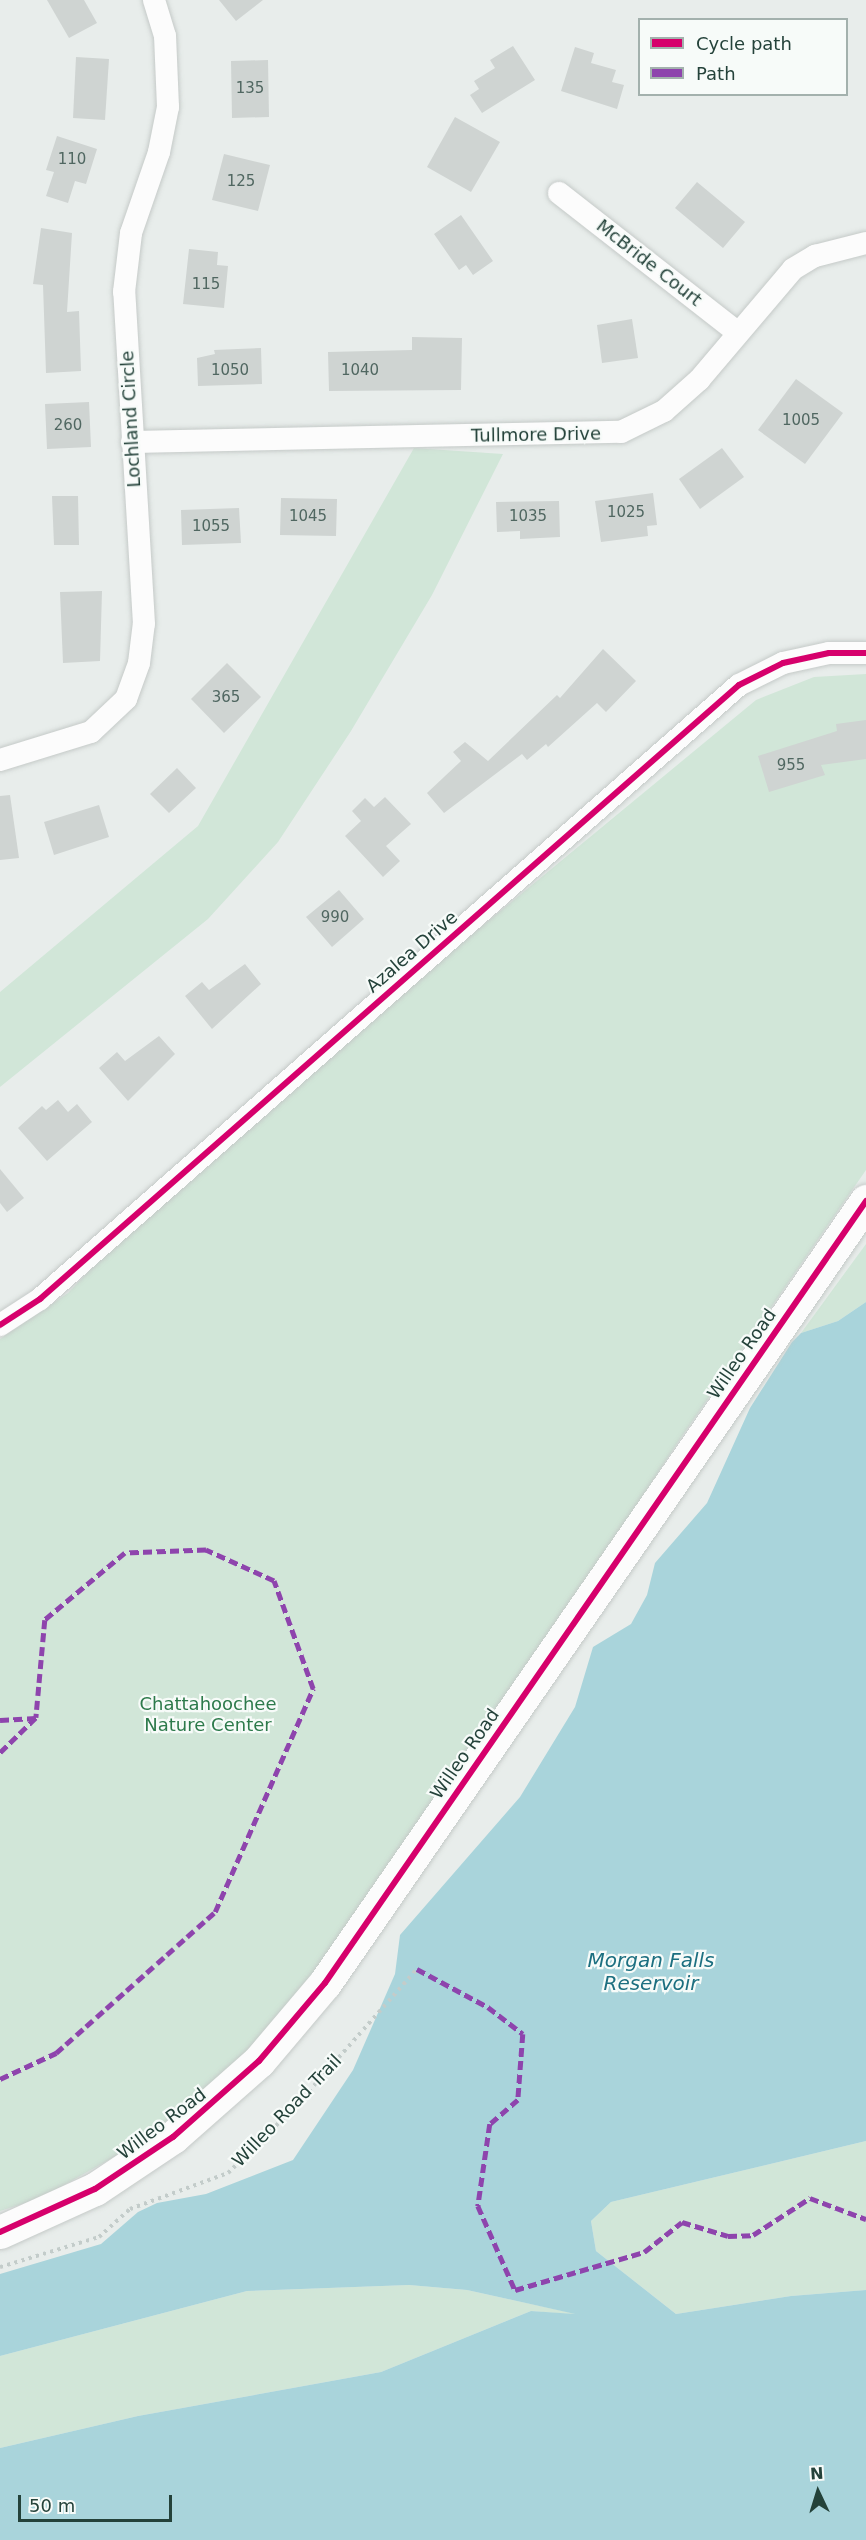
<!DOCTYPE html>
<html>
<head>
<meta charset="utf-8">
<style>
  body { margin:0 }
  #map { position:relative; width:866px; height:2540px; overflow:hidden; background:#e8edeb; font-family:"DejaVu Sans",sans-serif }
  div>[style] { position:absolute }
  .green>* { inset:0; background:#d1e6d8 }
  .water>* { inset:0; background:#a9d4db }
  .building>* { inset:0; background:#cfd4d2 }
  .path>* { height:4px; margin-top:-2px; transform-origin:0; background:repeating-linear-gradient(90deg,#c3ccca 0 3px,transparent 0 7.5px) }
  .roads { filter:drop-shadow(0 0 2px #c5cac8) drop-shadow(0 0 2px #c5cac8) }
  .street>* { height:22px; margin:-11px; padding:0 11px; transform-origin:11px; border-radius:11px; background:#fcfcfc }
  .secondary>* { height:33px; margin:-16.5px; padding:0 16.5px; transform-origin:16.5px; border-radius:16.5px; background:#fcfcfc }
  .quiet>* { height:4.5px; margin-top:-2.25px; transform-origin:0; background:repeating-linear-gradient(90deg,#8e44ad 0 9px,transparent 0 13.5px) }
  .cycleway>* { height:6px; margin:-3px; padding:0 3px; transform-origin:3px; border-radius:3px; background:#d6006c }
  span { translate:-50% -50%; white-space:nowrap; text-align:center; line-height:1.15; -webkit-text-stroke:4.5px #f7fbf9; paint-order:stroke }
  .number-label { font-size:15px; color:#506761 }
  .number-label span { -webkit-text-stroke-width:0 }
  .street-label { font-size:18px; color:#24423a }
  .park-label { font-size:18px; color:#2d7a4b }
  .water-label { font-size:20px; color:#1c6f80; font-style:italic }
  .legend { position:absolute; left:638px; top:18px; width:210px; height:78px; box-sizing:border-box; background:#f7fbf9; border:2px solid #a3b1ad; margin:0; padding:8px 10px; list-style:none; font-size:18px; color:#24423a }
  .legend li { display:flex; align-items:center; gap:12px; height:30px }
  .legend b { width:30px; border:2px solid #a3b1ad }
  .north { position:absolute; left:788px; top:2462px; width:60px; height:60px; -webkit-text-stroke:4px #f7fbf9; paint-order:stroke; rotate:356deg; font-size:16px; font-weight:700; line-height:24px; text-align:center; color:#24423a }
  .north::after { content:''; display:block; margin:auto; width:21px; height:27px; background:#24423a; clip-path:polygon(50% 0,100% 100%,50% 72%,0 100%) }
  .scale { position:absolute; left:18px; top:2495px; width:154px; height:27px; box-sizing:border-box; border:3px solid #24423a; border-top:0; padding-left:8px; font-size:18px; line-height:21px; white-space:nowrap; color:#24423a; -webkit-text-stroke:4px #f7fbf9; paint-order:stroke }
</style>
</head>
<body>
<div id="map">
  <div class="green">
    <i style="clip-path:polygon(414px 448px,503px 454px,432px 595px,351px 731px,278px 842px,208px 919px,0 1087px,0 992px,198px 826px)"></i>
    <i style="clip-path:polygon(866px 674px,866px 1170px,678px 1442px,325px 1983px,151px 2136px,41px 2198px,0 2211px,0 1339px,68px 1293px,184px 1172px,756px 700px,814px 677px)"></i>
    <i style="clip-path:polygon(866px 1244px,866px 1302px,838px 1321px,801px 1333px)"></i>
    <i style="clip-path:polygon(866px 2141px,866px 2290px,791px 2296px,676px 2314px,596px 2251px,591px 2221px,611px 2202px)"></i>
    <i style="clip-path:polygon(409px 2285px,467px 2290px,581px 2315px,531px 2311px,381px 2372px,138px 2416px,0 2448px,0 2356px,247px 2291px)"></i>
  </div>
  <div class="water">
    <i style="clip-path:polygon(866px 1302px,866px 2141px,611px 2202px,591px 2221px,596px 2251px,676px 2314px,791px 2296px,866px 2290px,866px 2540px,0 2540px,0 2448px,138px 2416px,381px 2372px,531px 2311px,575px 2314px,467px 2290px,409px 2285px,247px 2291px,0 2356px,0 2274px,101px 2244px,138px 2212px,157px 2203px,206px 2194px,293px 2160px,353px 2070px,395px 1974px,400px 1935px,520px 1797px,575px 1707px,593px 1647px,631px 1624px,647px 1595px,655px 1563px,707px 1503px,750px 1408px,792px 1342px,801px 1333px,838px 1321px)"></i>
  </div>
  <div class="building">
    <i style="clip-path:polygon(47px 0,84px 0,97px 23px,69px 38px)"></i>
    <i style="clip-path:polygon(219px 0,263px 0,236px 21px)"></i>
    <i style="clip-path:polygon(513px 46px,535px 80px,482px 113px,470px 95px,479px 89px,474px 81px,495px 68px,490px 60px)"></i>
    <i style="clip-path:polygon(575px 47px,594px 53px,591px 63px,616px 70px,612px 82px,624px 85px,617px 109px,561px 91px)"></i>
    <i style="clip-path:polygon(76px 57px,109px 59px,105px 120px,73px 118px)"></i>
    <i style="clip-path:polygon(268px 60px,269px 117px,232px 118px,231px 61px)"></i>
    <i style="clip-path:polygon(455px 117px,500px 142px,471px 192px,427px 167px)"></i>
    <i style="clip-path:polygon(57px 136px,97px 149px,86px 184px,75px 181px,68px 203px,46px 196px,54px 172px,46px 170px)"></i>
    <i style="clip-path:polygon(224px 154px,270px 165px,258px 211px,212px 200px)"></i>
    <i style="clip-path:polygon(697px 182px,745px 222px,723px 248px,675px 208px)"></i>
    <i style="clip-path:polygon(461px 215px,493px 261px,473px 275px,466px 265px,459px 270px,434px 234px)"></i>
    <i style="clip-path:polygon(41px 228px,72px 233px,67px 312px,79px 311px,81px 371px,46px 373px,43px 285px,33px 284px)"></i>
    <i style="clip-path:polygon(189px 249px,218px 252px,217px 265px,228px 266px,224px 308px,183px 304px)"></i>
    <i style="clip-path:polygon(632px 319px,638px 358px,602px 363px,597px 325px)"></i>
    <i style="clip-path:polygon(412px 337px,462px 338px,461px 390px,329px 391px,328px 352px,412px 350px)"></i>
    <i style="clip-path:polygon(261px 348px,262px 384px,198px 386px,197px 358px,215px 354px,214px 350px)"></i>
    <i style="clip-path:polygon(796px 379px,843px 413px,805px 464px,758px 430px)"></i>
    <i style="clip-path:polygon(89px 402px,91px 447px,47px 449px,45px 404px)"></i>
    <i style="clip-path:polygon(722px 448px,744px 477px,700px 509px,679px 479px)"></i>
    <i style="clip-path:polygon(653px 493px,657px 525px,647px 526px,648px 536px,601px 542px,595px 501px)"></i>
    <i style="clip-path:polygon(52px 496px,78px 496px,79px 545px,54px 545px)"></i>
    <i style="clip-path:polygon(281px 498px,337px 499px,336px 536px,280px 535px)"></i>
    <i style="clip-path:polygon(559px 501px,560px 537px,520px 539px,520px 531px,497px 532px,496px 502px)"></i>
    <i style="clip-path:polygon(239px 508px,241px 543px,182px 545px,181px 510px)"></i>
    <i style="clip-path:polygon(102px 591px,100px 661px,63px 663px,60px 592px)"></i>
    <i style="clip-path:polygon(603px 649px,636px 681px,606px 712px,597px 703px,548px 747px,546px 744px,527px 760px,522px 754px,444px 813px,427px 793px,461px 761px,453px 752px,465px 742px,488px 761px,557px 695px,560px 698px)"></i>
    <i style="clip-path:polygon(227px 663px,261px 697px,224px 733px,191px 699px)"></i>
    <i style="clip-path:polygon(866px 720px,866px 759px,821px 765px,825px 775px,769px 792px,758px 756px,837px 731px,836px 724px)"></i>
    <i style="clip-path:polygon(177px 768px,196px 788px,169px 813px,150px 794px)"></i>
    <i style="clip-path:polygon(10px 795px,19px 858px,0 860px,0 796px)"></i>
    <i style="clip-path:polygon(385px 797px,411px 824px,386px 846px,400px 861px,383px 877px,345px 836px,361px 821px,352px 811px,365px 798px,374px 807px)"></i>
    <i style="clip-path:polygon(99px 805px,109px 837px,54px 855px,44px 822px)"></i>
    <i style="clip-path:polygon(339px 890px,364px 919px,332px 947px,306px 917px)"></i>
    <i style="clip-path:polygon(245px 964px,261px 984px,212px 1029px,185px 996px,202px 982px,209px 990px)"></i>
    <i style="clip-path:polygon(159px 1036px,175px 1054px,128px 1101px,99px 1068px,117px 1052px,125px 1061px)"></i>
    <i style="clip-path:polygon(58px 1100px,68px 1112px,77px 1104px,92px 1122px,47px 1161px,18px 1128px,42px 1106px,46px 1110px)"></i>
    <i style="clip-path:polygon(0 1169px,24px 1198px,7px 1212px,0 1203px)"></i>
  </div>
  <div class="path">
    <i style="left:0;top:2267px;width:103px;rotate:-16.9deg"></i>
    <i style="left:99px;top:2237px;width:42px;rotate:-42.1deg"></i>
    <i style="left:130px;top:2209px;width:104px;rotate:-20.2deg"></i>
    <i style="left:228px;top:2173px;width:93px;rotate:-44.6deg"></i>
    <i style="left:294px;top:2108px;width:186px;rotate:-48.5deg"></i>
  </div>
  <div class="roads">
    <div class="street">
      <i style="left:559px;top:193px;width:227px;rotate:38deg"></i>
      <i style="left:132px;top:442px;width:489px;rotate:-1.2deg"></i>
      <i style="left:621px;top:432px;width:48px;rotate:-26deg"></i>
      <i style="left:664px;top:411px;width:47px;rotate:-41.5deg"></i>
      <i style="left:699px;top:380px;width:145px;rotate:-49.7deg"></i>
      <i style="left:793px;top:269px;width:26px;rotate:-31deg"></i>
      <i style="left:815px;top:256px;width:53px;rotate:-14.3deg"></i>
      <i style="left:0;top:760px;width:95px;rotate:-17.1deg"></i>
      <i style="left:91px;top:732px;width:48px;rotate:-43.3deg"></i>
      <i style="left:126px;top:699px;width:38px;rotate:-70deg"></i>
      <i style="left:139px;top:663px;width:39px;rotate:-83deg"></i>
      <i style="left:144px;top:624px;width:333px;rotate:-93.4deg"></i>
      <i style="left:124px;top:292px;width:59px;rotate:-83.2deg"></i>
      <i style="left:131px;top:233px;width:86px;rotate:-70.9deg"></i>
      <i style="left:159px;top:152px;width:46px;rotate:-78.7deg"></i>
      <i style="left:168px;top:107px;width:71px;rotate:-92.4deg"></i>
      <i style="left:165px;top:36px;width:38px;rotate:-107deg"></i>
      <i style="left:0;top:1325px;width:48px;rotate:-33deg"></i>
      <i style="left:40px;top:1299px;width:930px;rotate:-41.3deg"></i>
      <i style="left:739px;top:685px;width:49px;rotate:-26.6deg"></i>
      <i style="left:783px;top:663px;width:47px;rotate:-12.3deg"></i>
      <i style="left:829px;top:653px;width:37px"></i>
    </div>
    <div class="secondary">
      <i style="left:0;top:2232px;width:104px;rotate:-24.4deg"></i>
      <i style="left:95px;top:2189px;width:94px;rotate:-33.7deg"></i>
      <i style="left:173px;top:2137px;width:115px;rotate:-41.5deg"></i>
      <i style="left:259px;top:2061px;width:102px;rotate:-49.8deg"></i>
      <i style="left:325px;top:1983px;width:951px;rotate:-55.32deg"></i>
    </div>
  </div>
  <div class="quiet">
    <i style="left:0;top:1720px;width:36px;rotate:-3deg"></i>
    <i style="left:36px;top:1718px;width:50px;rotate:135.8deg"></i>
    <i style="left:417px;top:1969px;width:81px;rotate:28.2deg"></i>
    <i style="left:488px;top:2007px;width:44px;rotate:37.6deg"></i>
    <i style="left:523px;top:2034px;width:66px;rotate:94.3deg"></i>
    <i style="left:518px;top:2100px;width:37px;rotate:139deg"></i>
    <i style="left:490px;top:2124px;width:83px;rotate:98.3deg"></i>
    <i style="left:478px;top:2206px;width:92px;rotate:66.2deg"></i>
    <i style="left:515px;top:2290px;width:134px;rotate:-16.4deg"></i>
    <i style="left:644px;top:2252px;width:48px;rotate:-38.3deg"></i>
    <i style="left:682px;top:2222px;width:48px;rotate:16.9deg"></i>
    <i style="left:728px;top:2236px;width:25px;rotate:-2deg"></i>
    <i style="left:753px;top:2235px;width:68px;rotate:-33deg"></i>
    <i style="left:810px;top:2198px;width:60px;rotate:20.6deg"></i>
    <i style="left:0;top:2079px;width:62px;rotate:-24.9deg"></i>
    <i style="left:56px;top:2053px;width:213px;rotate:-41.6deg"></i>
    <i style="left:215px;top:1912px;width:244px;rotate:-66.3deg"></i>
    <i style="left:313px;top:1689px;width:115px;rotate:-109.9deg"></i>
    <i style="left:274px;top:1581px;width:75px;rotate:-155.5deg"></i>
    <i style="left:206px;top:1550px;width:81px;rotate:177.9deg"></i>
    <i style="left:125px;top:1553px;width:104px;rotate:140.1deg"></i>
    <i style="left:45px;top:1620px;width:98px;rotate:95.2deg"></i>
  </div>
  <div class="cycleway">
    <i style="left:0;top:1325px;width:48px;rotate:-33deg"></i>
    <i style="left:40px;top:1299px;width:930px;rotate:-41.3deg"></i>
    <i style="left:739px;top:685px;width:49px;rotate:-26.6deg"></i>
    <i style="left:783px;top:663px;width:47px;rotate:-12.3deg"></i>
    <i style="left:829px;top:653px;width:37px"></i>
    <i style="left:0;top:2232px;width:104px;rotate:-24.4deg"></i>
    <i style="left:95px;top:2189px;width:94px;rotate:-33.7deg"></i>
    <i style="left:173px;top:2137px;width:115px;rotate:-41.5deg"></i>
    <i style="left:259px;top:2061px;width:102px;rotate:-49.8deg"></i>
    <i style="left:325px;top:1983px;width:951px;rotate:-55.32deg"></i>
  </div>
  <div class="number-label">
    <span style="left:250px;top:89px">135</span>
    <span style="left:72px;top:160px">110</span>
    <span style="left:241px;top:182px">125</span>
    <span style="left:206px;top:285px">115</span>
    <span style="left:230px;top:371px">1050</span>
    <span style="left:360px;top:371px">1040</span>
    <span style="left:801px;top:421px">1005</span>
    <span style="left:68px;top:426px">260</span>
    <span style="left:626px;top:513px">1025</span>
    <span style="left:308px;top:517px">1045</span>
    <span style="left:528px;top:517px">1035</span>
    <span style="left:211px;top:527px">1055</span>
    <span style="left:226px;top:698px">365</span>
    <span style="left:791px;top:766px">955</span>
    <span style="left:335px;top:918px">990</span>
  </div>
  <div class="street-label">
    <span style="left:649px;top:263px;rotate:38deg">McBride Court</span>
    <span style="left:131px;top:419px;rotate:-93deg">Lochland Circle</span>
    <span style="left:536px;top:435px;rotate:-1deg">Tullmore Drive</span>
    <span style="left:412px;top:952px;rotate:-41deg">Azalea Drive</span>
    <span style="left:742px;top:1354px;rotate:-55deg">Willeo Road</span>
    <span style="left:465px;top:1754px;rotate:-55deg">Willeo Road</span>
    <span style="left:287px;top:2111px;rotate:-46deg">Willeo Road Trail</span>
    <span style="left:162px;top:2124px;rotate:-37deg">Willeo Road</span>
  </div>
  <div class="park-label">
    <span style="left:208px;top:1715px">Chattahoochee<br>Nature Center</span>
  </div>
  <div class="water-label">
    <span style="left:651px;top:1972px">Morgan Falls<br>Reservoir</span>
  </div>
  <ul class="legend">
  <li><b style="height:8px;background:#d6006c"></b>Cycle path</li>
  <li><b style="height:8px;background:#8e44ad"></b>Path</li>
  </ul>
  <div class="north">N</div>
  <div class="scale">50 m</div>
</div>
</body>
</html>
